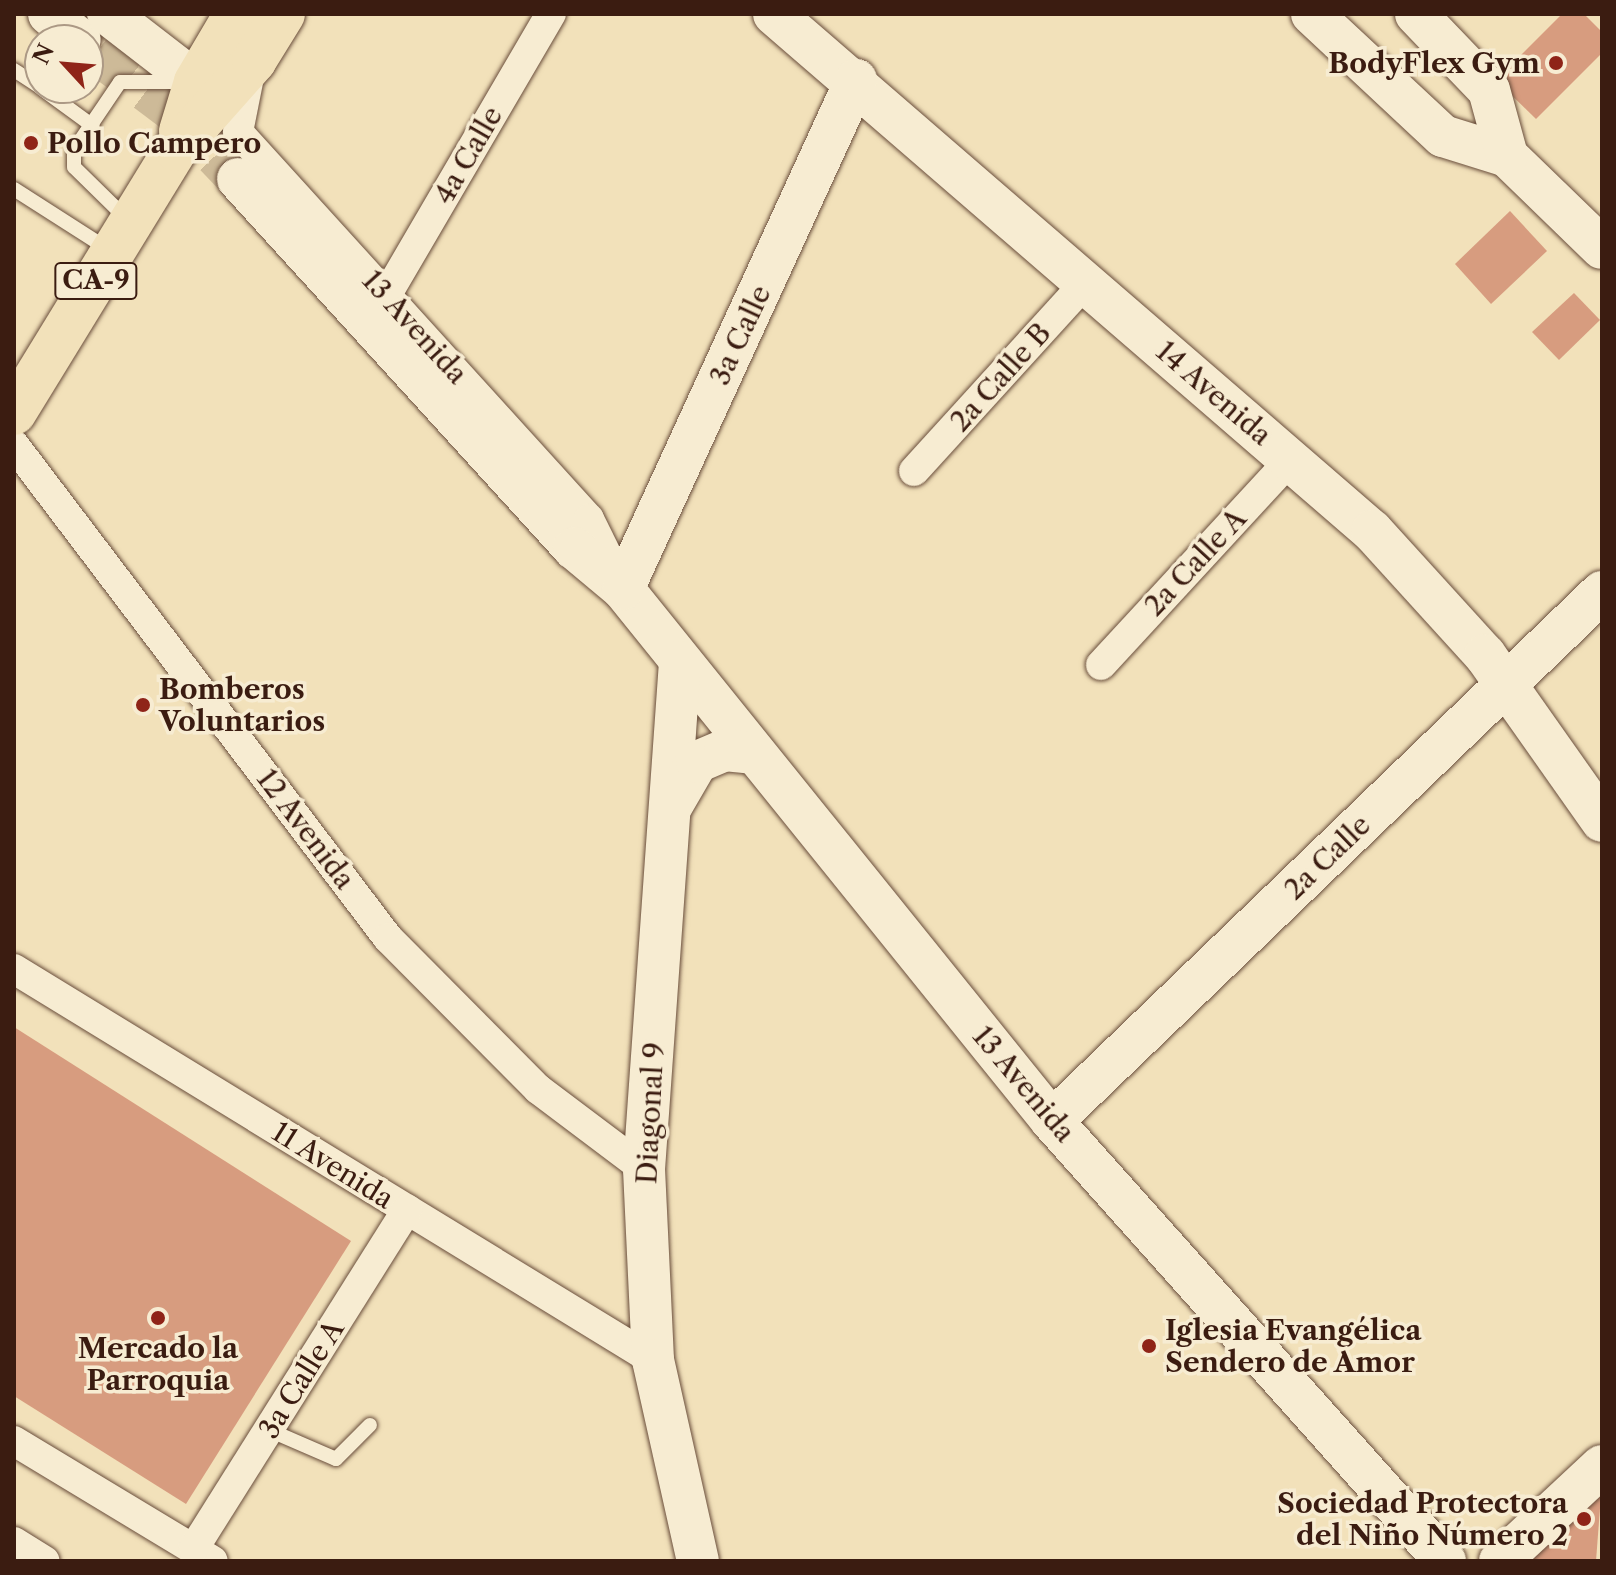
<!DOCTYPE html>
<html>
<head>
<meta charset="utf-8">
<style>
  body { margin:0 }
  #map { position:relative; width:1616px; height:1575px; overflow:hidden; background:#f2e1ba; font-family:"Libre Caslon Text",serif }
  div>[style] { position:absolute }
  .building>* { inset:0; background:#d79c7f }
  .secondary-tunnel>* { height:42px; margin-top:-21px; transform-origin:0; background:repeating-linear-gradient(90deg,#cdba98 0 42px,transparent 0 63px) }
  .roads { filter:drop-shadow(0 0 2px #694d3b) drop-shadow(0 0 2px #694d3b) }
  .lane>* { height:14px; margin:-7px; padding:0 7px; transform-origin:7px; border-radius:7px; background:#f7ecd2 }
  .street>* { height:30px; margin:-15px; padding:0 15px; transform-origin:15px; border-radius:15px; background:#f7ecd2 }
  .secondary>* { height:42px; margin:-21px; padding:0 21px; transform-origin:21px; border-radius:21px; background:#f7ecd2 }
  .highway>* { height:44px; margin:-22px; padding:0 22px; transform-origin:22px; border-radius:22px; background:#f2e1ba }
  .dots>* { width:22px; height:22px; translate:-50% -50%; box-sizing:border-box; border:4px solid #f7ecd2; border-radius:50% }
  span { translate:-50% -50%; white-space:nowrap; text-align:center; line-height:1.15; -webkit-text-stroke:7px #f7ecd2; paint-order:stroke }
  .shield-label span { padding:2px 6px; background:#f7ecd2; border:2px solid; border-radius:6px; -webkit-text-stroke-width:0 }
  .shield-label { font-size:26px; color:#3b1c11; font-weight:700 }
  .poi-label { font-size:28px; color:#3b1c11; font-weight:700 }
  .right { translate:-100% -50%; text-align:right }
  .left { translate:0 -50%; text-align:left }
  .street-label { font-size:28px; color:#3b1c11 }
  .frame { position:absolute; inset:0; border:16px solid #3b1c11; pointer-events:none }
  .north { position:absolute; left:24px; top:24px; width:80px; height:80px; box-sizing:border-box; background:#f7ecd2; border:2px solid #ac9985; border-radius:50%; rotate:296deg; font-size:22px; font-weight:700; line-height:32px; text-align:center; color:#3b1c11 }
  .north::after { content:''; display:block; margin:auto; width:28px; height:36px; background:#8f2418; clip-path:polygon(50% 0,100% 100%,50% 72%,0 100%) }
</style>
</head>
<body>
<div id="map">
  <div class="building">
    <i style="clip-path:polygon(1562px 14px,1584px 14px,1602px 32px,1602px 53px,1536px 119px,1496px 80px)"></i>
    <i style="clip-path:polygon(1510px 211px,1547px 251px,1491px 304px,1455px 264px)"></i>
    <i style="clip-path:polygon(1574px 293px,1600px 320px,1559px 360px,1532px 332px)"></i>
    <i style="clip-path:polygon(14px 1027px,351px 1241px,186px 1504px,14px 1396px)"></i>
    <i style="clip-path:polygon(1602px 1482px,1596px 1561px,1524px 1561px)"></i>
  </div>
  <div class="secondary-tunnel">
    <i style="left:96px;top:53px;width:95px;rotate:36.9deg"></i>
    <i style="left:172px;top:110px;width:95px;rotate:46.3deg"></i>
  </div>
  <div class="roads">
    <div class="lane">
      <i style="left:14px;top:70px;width:31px;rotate:33deg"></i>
      <i style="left:41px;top:88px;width:64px;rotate:36.2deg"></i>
      <i style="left:14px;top:189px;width:112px;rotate:32.6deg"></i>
      <i style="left:127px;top:219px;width:74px;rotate:-135.5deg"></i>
      <i style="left:74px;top:167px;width:17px;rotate:-90deg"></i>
      <i style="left:74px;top:150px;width:82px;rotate:-55.9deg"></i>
      <i style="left:120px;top:82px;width:60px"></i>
      <i style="left:269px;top:1430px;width:73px;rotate:23.4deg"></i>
      <i style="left:336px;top:1459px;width:48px;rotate:-45deg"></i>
    </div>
    <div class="street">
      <i style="left:250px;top:72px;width:61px;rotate:101.3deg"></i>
      <i style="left:238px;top:132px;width:522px;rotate:47.79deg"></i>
      <i style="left:589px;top:519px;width:68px;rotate:63.8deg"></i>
      <i style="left:386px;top:296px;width:327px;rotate:-59.7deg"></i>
      <i style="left:14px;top:445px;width:619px;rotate:52.82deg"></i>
      <i style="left:388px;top:938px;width:213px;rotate:45.2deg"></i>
      <i style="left:538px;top:1089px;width:133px;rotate:37deg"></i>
      <i style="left:914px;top:471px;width:256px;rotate:-47.7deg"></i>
      <i style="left:1101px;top:665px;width:279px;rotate:-47.3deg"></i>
      <i style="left:14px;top:969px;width:749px;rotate:31.46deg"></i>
      <i style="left:14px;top:1441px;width:232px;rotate:31.1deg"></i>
      <i style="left:14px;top:1542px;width:36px;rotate:32deg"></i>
      <i style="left:194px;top:1548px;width:400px;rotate:-57.8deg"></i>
    </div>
    <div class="secondary">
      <i style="left:49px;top:14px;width:40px;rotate:40deg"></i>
      <i style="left:108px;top:14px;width:111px;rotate:37.7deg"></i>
      <i style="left:774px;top:14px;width:791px;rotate:40.85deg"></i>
      <i style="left:1372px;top:531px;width:168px;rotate:47.7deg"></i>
      <i style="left:1485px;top:655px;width:203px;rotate:54.8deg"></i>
      <i style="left:1312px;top:14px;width:179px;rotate:43deg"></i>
      <i style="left:1443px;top:136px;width:67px;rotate:17.4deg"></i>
      <i style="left:1507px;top:156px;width:132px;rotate:44.1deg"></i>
      <i style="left:1416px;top:14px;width:105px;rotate:46.2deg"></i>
      <i style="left:1489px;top:90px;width:68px;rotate:74.7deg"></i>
      <i style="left:238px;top:179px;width:499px;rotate:47.7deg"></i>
      <i style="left:574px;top:548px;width:64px;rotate:39.9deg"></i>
      <i style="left:623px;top:589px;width:683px;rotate:51.12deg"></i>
      <i style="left:1052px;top:1121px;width:590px;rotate:48.23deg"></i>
      <i style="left:623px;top:589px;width:560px;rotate:-65.4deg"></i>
      <i style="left:680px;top:662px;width:508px;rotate:94.06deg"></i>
      <i style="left:644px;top:1169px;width:191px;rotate:87.3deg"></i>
      <i style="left:653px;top:1360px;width:206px;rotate:77.4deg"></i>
      <i style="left:672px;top:805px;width:50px;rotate:-59.8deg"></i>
      <i style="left:697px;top:762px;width:30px;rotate:-23deg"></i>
      <i style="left:725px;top:750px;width:30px;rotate:6deg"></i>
      <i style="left:1052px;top:1121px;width:763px;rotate:-43.89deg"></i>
      <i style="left:1500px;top:1561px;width:139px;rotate:-43deg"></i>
    </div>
    <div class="highway">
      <i style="left:181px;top:131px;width:51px;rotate:-73deg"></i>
      <i style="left:196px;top:82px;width:79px;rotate:-59.5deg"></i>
      <i style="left:14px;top:413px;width:310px;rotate:-58.5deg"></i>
      <i style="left:176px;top:149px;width:118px;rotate:-48.4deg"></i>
      <i style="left:254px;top:61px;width:55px;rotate:-58.3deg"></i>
    </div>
  </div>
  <div class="dots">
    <i style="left:1556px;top:63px;background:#8f2418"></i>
    <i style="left:31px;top:143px;background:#8f2418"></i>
    <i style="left:143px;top:705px;background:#8f2418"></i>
    <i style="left:158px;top:1318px;background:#8f2418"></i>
    <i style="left:1149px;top:1346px;background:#8f2418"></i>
    <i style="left:1584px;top:1519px;background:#8f2418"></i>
  </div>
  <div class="shield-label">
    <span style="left:96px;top:281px">CA-9</span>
  </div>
  <div class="poi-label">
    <span class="right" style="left:1540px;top:63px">BodyFlex Gym</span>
    <span class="left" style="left:47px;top:143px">Pollo Campero</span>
    <span class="left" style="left:159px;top:705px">Bomberos<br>Voluntarios</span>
    <span class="left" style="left:1165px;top:1346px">Iglesia Evangélica<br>Sendero de Amor</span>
    <span style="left:158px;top:1364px">Mercado la<br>Parroquia</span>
    <span class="right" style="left:1568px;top:1519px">Sociedad Protectora<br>del Niño Número 2</span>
  </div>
  <div class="street-label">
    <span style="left:468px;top:155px;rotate:-60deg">4a Calle</span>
    <span style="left:415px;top:327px;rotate:48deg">13 Avenida</span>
    <span style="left:740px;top:335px;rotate:-65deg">3a Calle</span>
    <span style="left:1000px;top:377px;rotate:-48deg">2a Calle B</span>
    <span style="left:1214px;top:393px;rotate:41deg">14 Avenida</span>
    <span style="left:1195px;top:562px;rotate:-47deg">2a Calle A</span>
    <span style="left:306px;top:829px;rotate:53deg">12 Avenida</span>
    <span style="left:1327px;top:857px;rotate:-44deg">2a Calle</span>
    <span style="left:1024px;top:1084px;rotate:50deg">13 Avenida</span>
    <span style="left:650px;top:1113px;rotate:-87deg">Diagonal 9</span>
    <span style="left:333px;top:1165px;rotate:32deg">11 Avenida</span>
    <span style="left:301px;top:1379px;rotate:-58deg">3a Calle A</span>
  </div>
  <div class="frame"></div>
  <div class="north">N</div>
</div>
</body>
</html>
